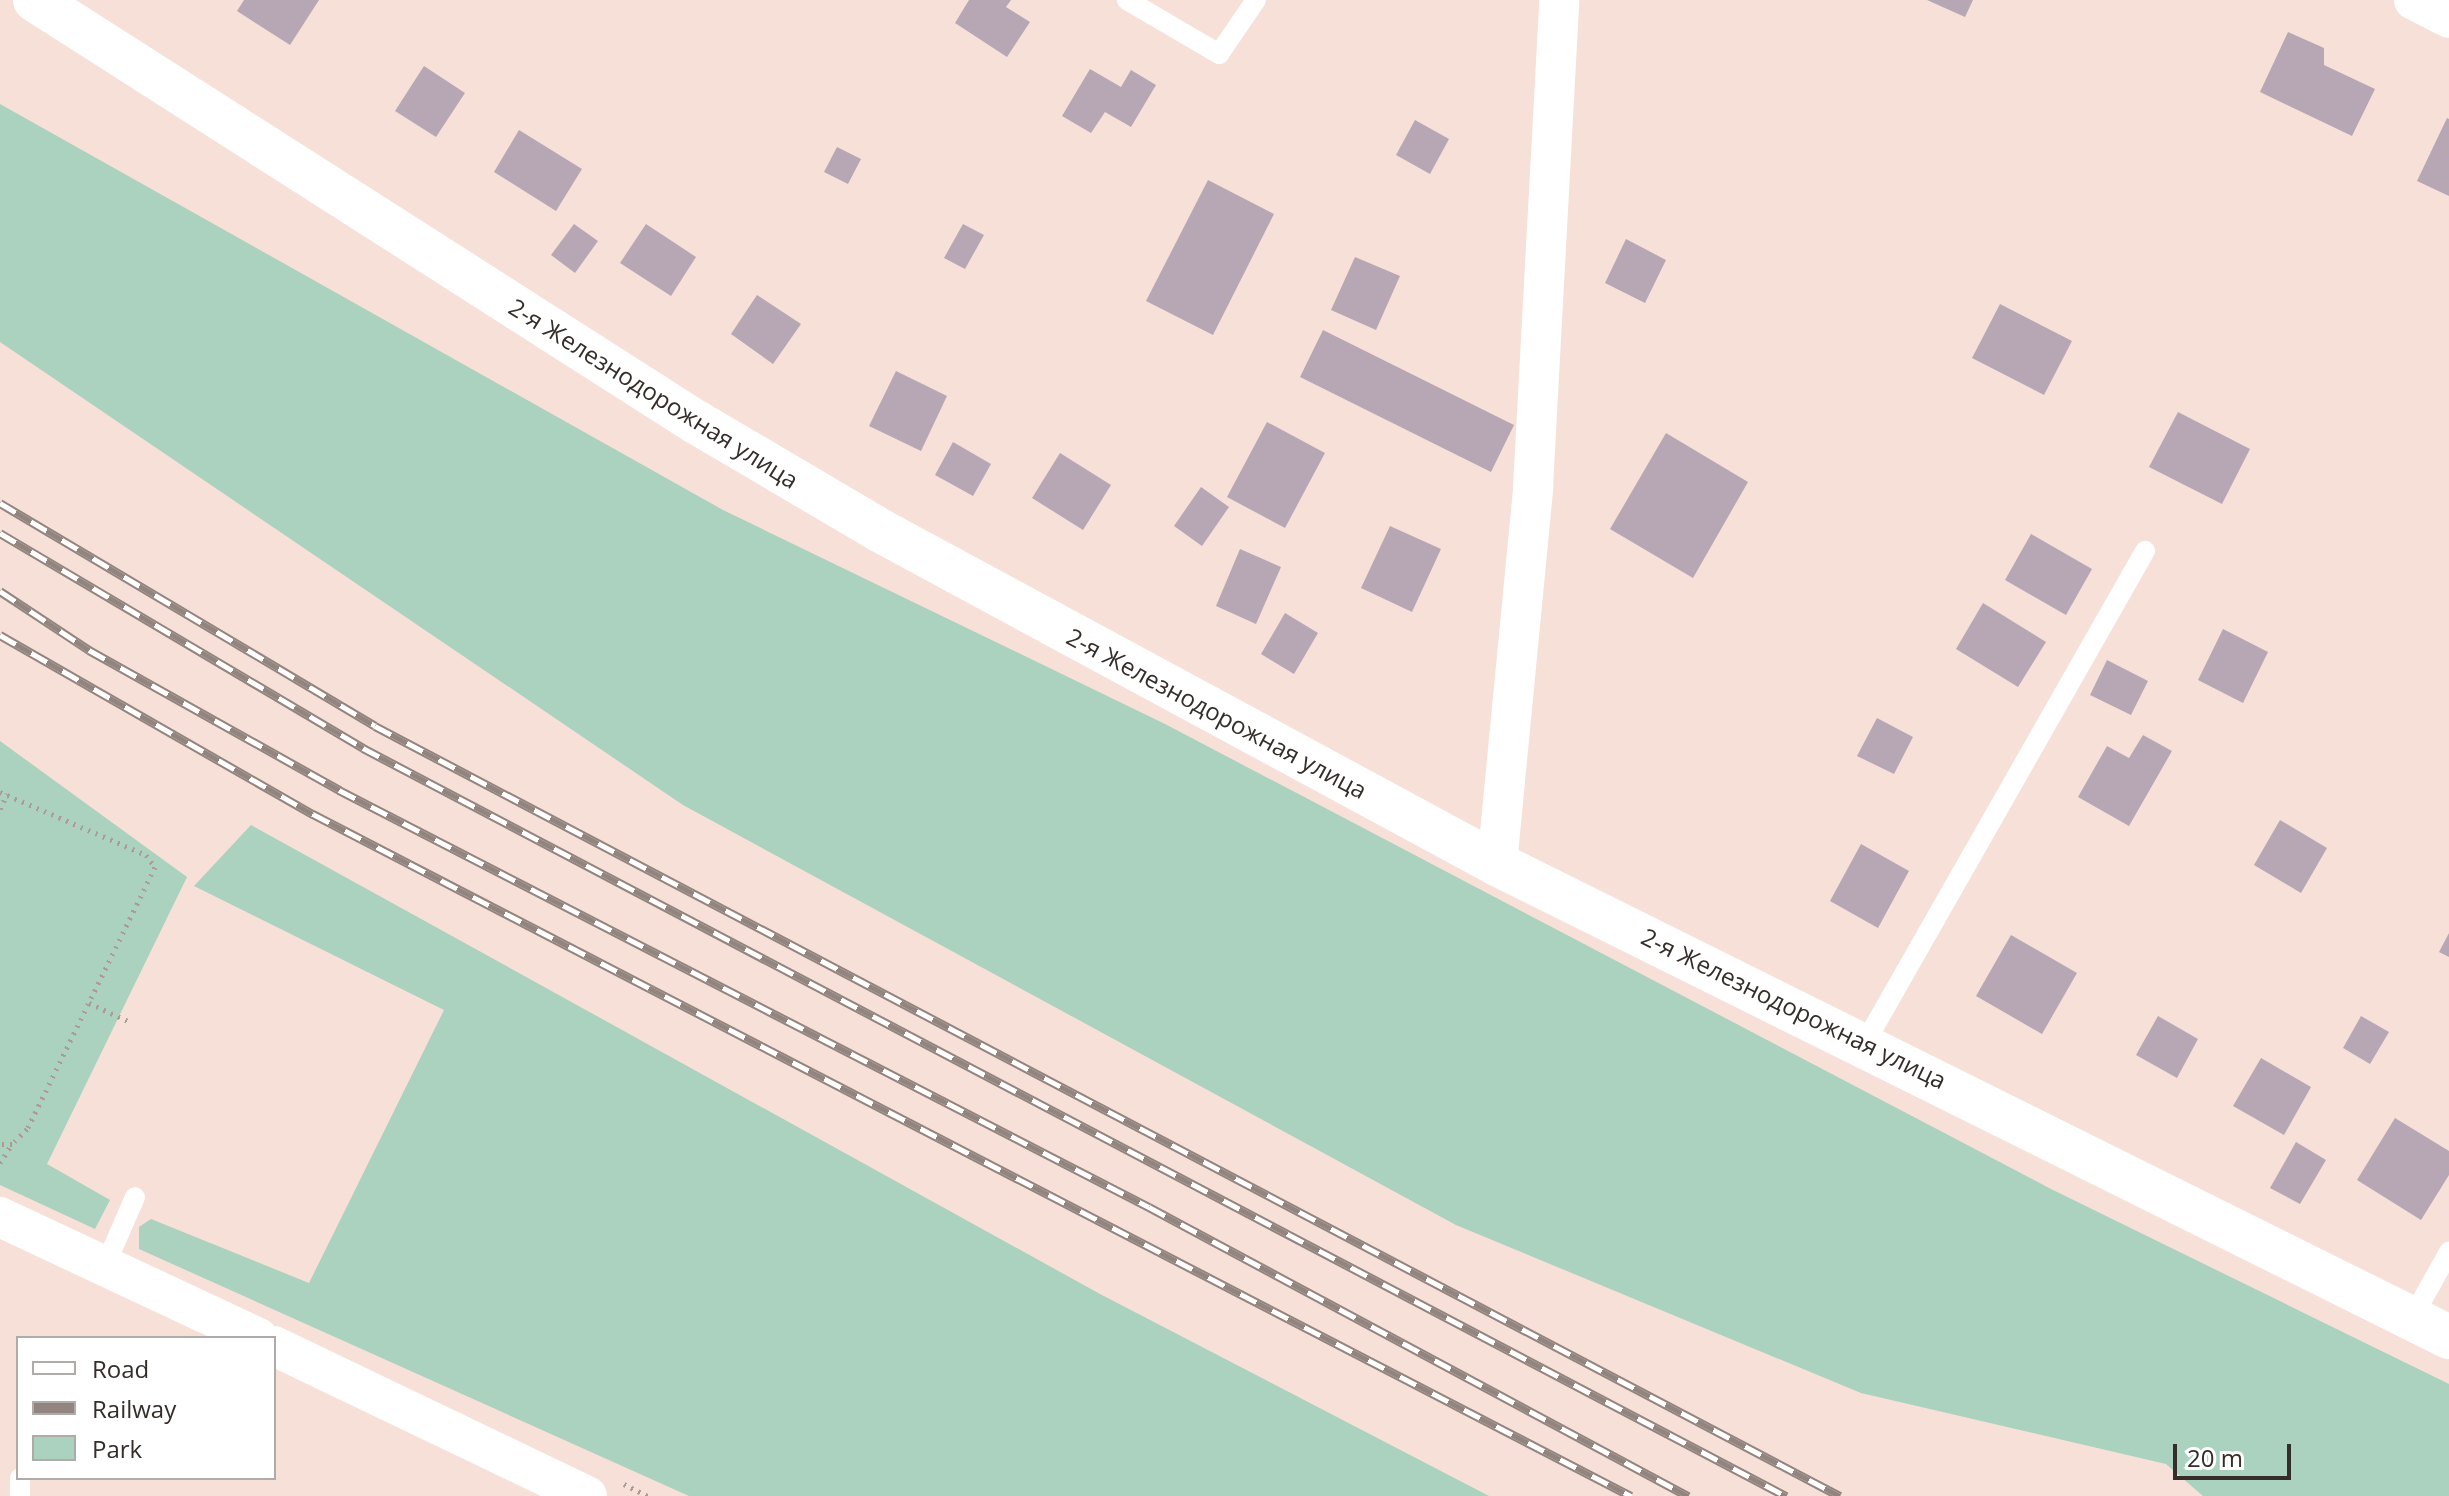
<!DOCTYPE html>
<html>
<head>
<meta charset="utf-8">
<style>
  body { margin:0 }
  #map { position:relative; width:2449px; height:1496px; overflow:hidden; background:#f6e0d8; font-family:"Open Sans",sans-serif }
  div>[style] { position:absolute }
  .green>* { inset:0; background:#abd1bf }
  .building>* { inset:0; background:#b7a7b5 }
  .path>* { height:5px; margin-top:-2.5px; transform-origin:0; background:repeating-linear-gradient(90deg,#ac9b95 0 2px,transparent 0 8px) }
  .service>* { height:20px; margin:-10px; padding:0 10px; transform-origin:10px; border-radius:10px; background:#fff }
  .minor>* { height:40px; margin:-20px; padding:0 20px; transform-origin:20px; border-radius:20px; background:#fff }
  .tertiary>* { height:44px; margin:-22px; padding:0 22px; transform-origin:22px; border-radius:22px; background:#fff }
  .rail>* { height:9px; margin-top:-4.5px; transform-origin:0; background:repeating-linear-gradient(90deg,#fff 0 18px,#92847e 0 36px); box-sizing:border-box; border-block:2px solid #92847e }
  span { translate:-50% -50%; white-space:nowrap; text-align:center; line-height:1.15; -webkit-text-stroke:8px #fff; paint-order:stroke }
  .street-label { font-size:24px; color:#352d29 }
  .legend { position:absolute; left:16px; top:1336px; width:260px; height:144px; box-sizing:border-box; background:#fff; border:2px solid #aeaba9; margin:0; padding:10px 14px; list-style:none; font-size:24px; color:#352d29 }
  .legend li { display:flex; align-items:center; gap:16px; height:40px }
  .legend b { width:40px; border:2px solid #aeaba9 }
  .scale { position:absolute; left:2173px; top:1444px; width:118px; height:36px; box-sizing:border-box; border:4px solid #352d29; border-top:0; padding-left:10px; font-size:24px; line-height:28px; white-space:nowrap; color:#352d29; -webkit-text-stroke:6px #fff; paint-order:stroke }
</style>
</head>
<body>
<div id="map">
  <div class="green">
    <i style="clip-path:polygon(0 104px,723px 510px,1165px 724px,2051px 1189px,2449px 1384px,2449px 1496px,2203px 1496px,2166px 1464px,1861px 1393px,1456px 1225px,683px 805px,0 342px)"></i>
    <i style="clip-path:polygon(0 741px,187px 877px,47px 1164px,110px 1200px,95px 1229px,0 1185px)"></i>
    <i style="clip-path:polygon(251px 825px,1100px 1294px,1489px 1496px,689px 1496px,139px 1249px,139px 1227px,151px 1219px,309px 1283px,444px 1010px,194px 886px)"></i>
  </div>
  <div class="building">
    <i style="clip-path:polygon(244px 0,319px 0,290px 45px,237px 11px)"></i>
    <i style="clip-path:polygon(969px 0,1011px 0,1006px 7px,1030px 22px,1007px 57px,955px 23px)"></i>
    <i style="clip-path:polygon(1927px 0,1973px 0,1965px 17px)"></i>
    <i style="clip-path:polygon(2288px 32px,2324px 48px,2324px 65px,2375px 89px,2352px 136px,2260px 92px)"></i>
    <i style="clip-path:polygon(424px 66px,465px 93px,436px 137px,395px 111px)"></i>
    <i style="clip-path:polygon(1090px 69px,1121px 87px,1131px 70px,1156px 85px,1131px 127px,1105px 112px,1091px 133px,1062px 116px)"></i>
    <i style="clip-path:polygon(2447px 118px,2449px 119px,2449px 196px,2417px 181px)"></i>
    <i style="clip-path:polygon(1415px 120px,1449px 139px,1430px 174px,1396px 155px)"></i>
    <i style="clip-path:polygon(519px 130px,582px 169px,556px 211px,494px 172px)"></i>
    <i style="clip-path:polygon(837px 147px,861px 159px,848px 184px,824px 172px)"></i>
    <i style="clip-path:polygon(1208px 180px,1274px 214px,1213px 335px,1146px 301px)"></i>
    <i style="clip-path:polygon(574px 224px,598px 241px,575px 273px,551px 255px)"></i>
    <i style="clip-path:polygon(646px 224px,696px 257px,671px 296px,620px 263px)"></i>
    <i style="clip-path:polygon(963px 224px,984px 235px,965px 269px,944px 258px)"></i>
    <i style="clip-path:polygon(1626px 239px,1666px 260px,1645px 303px,1605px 283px)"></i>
    <i style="clip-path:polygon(1355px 257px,1400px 276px,1376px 330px,1331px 310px)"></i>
    <i style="clip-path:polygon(757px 295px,801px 324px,773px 364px,731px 334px)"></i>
    <i style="clip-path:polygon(2000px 304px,2072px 341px,2044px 395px,1972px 358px)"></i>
    <i style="clip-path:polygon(1323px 330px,1514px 425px,1491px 472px,1300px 377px)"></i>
    <i style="clip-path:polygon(896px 371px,947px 396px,921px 451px,869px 426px)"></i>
    <i style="clip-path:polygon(2178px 412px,2250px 449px,2222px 504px,2149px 467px)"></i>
    <i style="clip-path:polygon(1267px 422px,1325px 453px,1285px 528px,1227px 497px)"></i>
    <i style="clip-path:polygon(1666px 433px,1748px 482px,1693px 578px,1610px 529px)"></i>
    <i style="clip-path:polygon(953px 442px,991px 464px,973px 496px,935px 475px)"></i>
    <i style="clip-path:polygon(1060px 453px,1111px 485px,1083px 530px,1032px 498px)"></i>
    <i style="clip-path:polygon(1201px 487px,1229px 507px,1202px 546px,1174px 526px)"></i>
    <i style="clip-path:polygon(1390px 526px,1441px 549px,1412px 612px,1361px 588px)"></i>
    <i style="clip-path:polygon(2031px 534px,2092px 569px,2066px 615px,2005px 580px)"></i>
    <i style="clip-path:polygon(1240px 549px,1281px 567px,1256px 624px,1216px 606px)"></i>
    <i style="clip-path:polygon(1983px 603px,2046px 642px,2018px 687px,1956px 649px)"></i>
    <i style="clip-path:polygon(1285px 613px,1318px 633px,1294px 674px,1261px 654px)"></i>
    <i style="clip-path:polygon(2223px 629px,2268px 652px,2243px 703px,2198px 680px)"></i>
    <i style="clip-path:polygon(2107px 660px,2148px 681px,2131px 715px,2090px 695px)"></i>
    <i style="clip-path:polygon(1877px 718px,1913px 737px,1894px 774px,1857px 756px)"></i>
    <i style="clip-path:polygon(2143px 735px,2172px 751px,2129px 826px,2078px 797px,2107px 746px,2129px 758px)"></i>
    <i style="clip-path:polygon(2280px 820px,2327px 848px,2301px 893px,2254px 865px)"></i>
    <i style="clip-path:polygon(1861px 844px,1909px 871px,1878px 928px,1830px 901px)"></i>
    <i style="clip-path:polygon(2449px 933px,2449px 957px,2439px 952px)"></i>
    <i style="clip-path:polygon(2011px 935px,2077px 973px,2042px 1034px,1976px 996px)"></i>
    <i style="clip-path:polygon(2158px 1016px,2198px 1039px,2177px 1078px,2136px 1055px)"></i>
    <i style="clip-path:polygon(2361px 1016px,2389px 1032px,2370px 1064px,2343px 1048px)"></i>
    <i style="clip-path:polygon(2261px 1058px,2311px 1087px,2284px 1135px,2233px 1106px)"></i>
    <i style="clip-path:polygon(2395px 1118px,2449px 1151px,2449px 1175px,2421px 1220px,2357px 1180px)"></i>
    <i style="clip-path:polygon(2296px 1142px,2326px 1160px,2300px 1204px,2270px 1188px)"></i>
  </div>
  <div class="path">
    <i style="left:0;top:792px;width:159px;rotate:23.3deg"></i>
    <i style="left:146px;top:855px;width:15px;rotate:53deg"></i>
    <i style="left:155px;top:867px;width:292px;rotate:116deg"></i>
    <i style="left:27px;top:1129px;width:21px;rotate:135deg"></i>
    <i style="left:12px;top:1144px;width:12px;rotate:180deg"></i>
    <i style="left:0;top:809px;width:17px;rotate:-65deg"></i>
    <i style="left:89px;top:1003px;width:43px;rotate:24.8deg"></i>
    <i style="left:0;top:1163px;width:22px;rotate:-58deg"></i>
    <i style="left:624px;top:1484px;width:27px;rotate:27deg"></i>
  </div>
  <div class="service">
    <i style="left:1127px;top:0;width:107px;rotate:30.4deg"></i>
    <i style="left:1219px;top:54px;width:65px;rotate:-55.6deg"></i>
    <i style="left:1866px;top:1041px;width:564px;rotate:-60.34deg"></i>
    <i style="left:105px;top:1266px;width:75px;rotate:-66.5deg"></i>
    <i style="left:2412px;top:1318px;width:76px;rotate:-60.7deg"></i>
    <i style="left:20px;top:1496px;width:18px;rotate:-90deg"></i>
  </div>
  <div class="minor">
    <i style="left:2414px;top:0;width:39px;rotate:27deg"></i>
    <i style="left:1497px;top:864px;width:379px;rotate:-84.5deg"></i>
    <i style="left:1533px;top:487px;width:488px;rotate:-86.9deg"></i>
    <i style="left:0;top:1217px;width:285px;rotate:25.1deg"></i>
    <i style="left:274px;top:1346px;width:347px;rotate:25.6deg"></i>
  </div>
  <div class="tertiary">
    <i style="left:35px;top:0;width:784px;rotate:32.56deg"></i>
    <i style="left:696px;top:422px;width:215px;rotate:30.5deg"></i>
    <i style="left:881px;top:531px;width:700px;rotate:28.39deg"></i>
    <i style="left:1497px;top:864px;width:1063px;rotate:26.42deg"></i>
  </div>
  <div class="rail">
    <i style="left:0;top:503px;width:436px;rotate:30.7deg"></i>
    <i style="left:375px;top:726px;width:1655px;rotate:27.73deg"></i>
    <i style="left:0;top:533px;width:422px;rotate:30.6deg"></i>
    <i style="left:363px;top:748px;width:1608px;rotate:27.73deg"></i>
    <i style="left:0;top:591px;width:107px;rotate:33.5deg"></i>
    <i style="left:89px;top:650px;width:287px;rotate:29.2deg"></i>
    <i style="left:339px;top:790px;width:911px;rotate:27.24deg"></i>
    <i style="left:1149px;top:1207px;width:612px;rotate:28.2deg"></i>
    <i style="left:0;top:635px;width:361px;rotate:29.8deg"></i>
    <i style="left:313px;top:814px;width:1484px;rotate:27.36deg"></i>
  </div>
  <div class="street-label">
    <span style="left:654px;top:393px;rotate:32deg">2-я Железнодорожная улица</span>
    <span style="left:1217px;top:713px;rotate:28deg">2-я Железнодорожная улица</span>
    <span style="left:1794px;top:1008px;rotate:26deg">2-я Железнодорожная улица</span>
  </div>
  <ul class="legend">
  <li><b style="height:10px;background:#fff"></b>Road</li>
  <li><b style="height:10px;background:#92847e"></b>Railway</li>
  <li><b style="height:22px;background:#abd1bf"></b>Park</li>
  </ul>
  <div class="scale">20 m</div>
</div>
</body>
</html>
